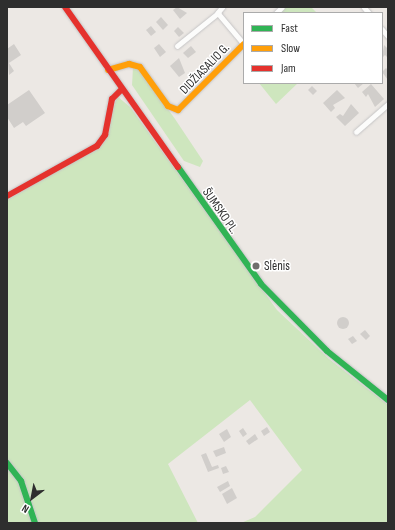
<!DOCTYPE html>
<html>
<head>
<meta charset="utf-8">
<style>
  body { margin:0 }
  #map { position:relative; width:395px; height:530px; overflow:hidden; background:#ece8e4; font-family:"Sofia Sans Condensed",sans-serif }
  div>[style] { position:absolute }
  .green>* { inset:0; background:#cee6be }
  .building>* { inset:0; background:#d1cecb }
  .round { border-radius:50% }
  .roads { filter:drop-shadow(0 0 1px #c5c4c5) drop-shadow(0 0 1px #c5c4c5) }
  .street>* { height:4.5px; margin:-2.25px; padding:0 2.25px; transform-origin:2.25px; border-radius:2.25px; background:#fcfcfb }
  .fast>* { height:6px; margin:-3px; padding:0 3px; transform-origin:3px; border-radius:3px; background:#30b455 }
  .slow>* { height:6px; margin:-3px; padding:0 3px; transform-origin:3px; border-radius:3px; background:#ff9f0a }
  .jam>* { height:6px; margin:-3px; padding:0 3px; transform-origin:3px; border-radius:3px; background:#e5322d }
  .dots>* { width:11px; height:11px; translate:-50% -50%; box-sizing:border-box; border:2px solid #fff; border-radius:50% }
  span { translate:-50% -50%; white-space:nowrap; text-align:center; line-height:1.15; -webkit-text-stroke:3px #fff; paint-order:stroke }
  .street-label { font-size:13px; color:#2e2e2e }
  .poi-label { font-size:13px; color:#2e2e2e }
  .left { translate:0 -50%; text-align:left }
  .frame { position:absolute; inset:0; border:8px solid #2e2e2e; pointer-events:none }
  .legend { position:absolute; left:243px; top:12px; width:140px; height:72px; box-sizing:border-box; background:#fff; border:1px solid #ababab; margin:0; padding:5px 7px; list-style:none; font-size:12px; color:#2e2e2e }
  .legend li { display:flex; align-items:center; gap:8px; height:20px }
  .legend b { width:20px; border:1px solid #ababab }
  .north { position:absolute; left:12px; top:478px; width:40px; height:40px; -webkit-text-stroke:3px #fff; paint-order:stroke; rotate:212deg; font-size:11px; font-weight:700; line-height:16px; text-align:center; color:#2e2e2e }
  .north::after { content:''; display:block; margin:auto; width:14px; height:18px; background:#2e2e2e; clip-path:polygon(50% 0,100% 100%,50% 72%,0 100%) }
</style>
</head>
<body>
<div id="map">
  <div class="green">
    <i style="clip-path:polygon(286px 7px,311px 7px,317px 13px,280px 13px)"></i>
    <i style="clip-path:polygon(133px 68px,141px 71px,175px 119px,203px 161px,200px 167px,184px 161px,132px 85px)"></i>
    <i style="clip-path:polygon(259px 83px,298px 83px,276px 104px)"></i>
    <i style="clip-path:polygon(117px 96px,130px 107px,277px 310px,329px 359px,388px 405px,388px 523px,241px 523px,255px 517px,302px 470px,250px 400px,168px 464px,198px 523px,7px 523px,7px 200px,103px 144px)"></i>
  </div>
  <div class="building">
    <i style="clip-path:polygon(177px 7px,187px 13px,180px 19px,173px 10px)"></i>
    <i style="clip-path:polygon(161px 17px,168px 25px,163px 30px,156px 22px)"></i>
    <i style="clip-path:polygon(151px 26px,156px 32px,151px 36px,146px 30px)"></i>
    <i style="clip-path:polygon(178px 27px,184px 33px,179px 37px,174px 31px)"></i>
    <i style="clip-path:polygon(14px 44px,21px 55px,9px 63px,14px 71px,9px 75px,7px 49px)"></i>
    <i style="clip-path:polygon(159px 44px,166px 52px,160px 57px,154px 48px)"></i>
    <i style="clip-path:polygon(384px 45px,388px 49px,388px 58px,385px 55px,382px 58px)"></i>
    <i style="clip-path:polygon(191px 46px,196px 52px,188px 58px,183px 53px)"></i>
    <i style="clip-path:polygon(179px 58px,185px 73px,179px 77px,170px 66px)"></i>
    <i style="clip-path:polygon(386px 68px,388px 70px,388px 80px,382px 72px)"></i>
    <i style="clip-path:polygon(354px 83px,364px 83px,358px 88px)"></i>
    <i style="clip-path:polygon(371px 84px,384px 99px,375px 107px,368px 94px,366px 97px,362px 92px)"></i>
    <i style="clip-path:polygon(312px 86px,317px 91px,313px 95px,308px 90px)"></i>
    <i style="clip-path:polygon(29px 90px,45px 113px,26px 126px,23px 122px,14px 128px,7px 117px,7px 105px)"></i>
    <i style="clip-path:polygon(337px 90px,345px 98px,333px 105px,335px 108px,331px 112px,323px 103px)"></i>
    <i style="clip-path:polygon(351px 104px,359px 113px,345px 126px,336px 117px,340px 114px,343px 116px)"></i>
    <i class="round" style="left:337px;top:317px;width:12px;height:12px"></i>
    <i style="clip-path:polygon(365px 330px,370px 336px,366px 340px,360px 334px)"></i>
    <i style="clip-path:polygon(353px 336px,357px 341px,352px 344px,348px 339px)"></i>
    <i style="clip-path:polygon(267px 427px,270px 432px,264px 436px,261px 431px)"></i>
    <i style="clip-path:polygon(243px 428px,247px 434px,243px 437px,239px 431px)"></i>
    <i style="clip-path:polygon(227px 429px,231px 437px,224px 442px,219px 434px)"></i>
    <i style="clip-path:polygon(255px 434px,258px 439px,249px 445px,246px 441px)"></i>
    <i style="clip-path:polygon(224px 447px,226px 453px,216px 457px,213px 451px)"></i>
    <i style="clip-path:polygon(206px 453px,212px 467px,218px 465px,219px 468px,208px 472px,201px 455px)"></i>
    <i style="clip-path:polygon(226px 466px,229px 472px,223px 474px,221px 468px)"></i>
    <i style="clip-path:polygon(228px 481px,230px 486px,220px 492px,217px 487px)"></i>
    <i style="clip-path:polygon(232px 488px,237px 498px,227px 504px,222px 494px)"></i>
  </div>
  <div class="roads">
    <div class="street">
      <i style="left:223px;top:7px;width:8px;rotate:130deg"></i>
      <i style="left:218px;top:13px;width:40px;rotate:50deg"></i>
      <i style="left:364px;top:7px;width:8px;rotate:50deg"></i>
      <i style="left:276px;top:13px;width:8px;rotate:-45deg"></i>
      <i style="left:382px;top:29px;width:9px;rotate:49deg"></i>
      <i style="left:177px;top:46px;width:53px;rotate:-38.8deg"></i>
      <i style="left:356px;top:132px;width:43px;rotate:-41.2deg"></i>
    </div>
    <div class="fast">
      <i style="left:178px;top:167px;width:143px;rotate:54.6deg"></i>
      <i style="left:261px;top:284px;width:94px;rotate:45.4deg"></i>
      <i style="left:327px;top:351px;width:78px;rotate:38.8deg"></i>
      <i style="left:7px;top:463px;width:23px;rotate:52deg"></i>
      <i style="left:21px;top:481px;width:44px;rotate:71.6deg"></i>
    </div>
    <div class="slow">
      <i style="left:108px;top:70px;width:22px;rotate:-16deg"></i>
      <i style="left:129px;top:64px;width:11px;rotate:15deg"></i>
      <i style="left:140px;top:67px;width:48px;rotate:54.3deg"></i>
      <i style="left:168px;top:106px;width:11px;rotate:22deg"></i>
      <i style="left:178px;top:110px;width:93px;rotate:-45deg"></i>
    </div>
    <div class="jam">
      <i style="left:65px;top:7px;width:196px;rotate:54.8deg"></i>
      <i style="left:7px;top:196px;width:103px;rotate:-29.1deg"></i>
      <i style="left:97px;top:146px;width:14px;rotate:-54deg"></i>
      <i style="left:105px;top:135px;width:37px;rotate:-79deg"></i>
      <i style="left:112px;top:99px;width:14px;rotate:-45deg"></i>
    </div>
  </div>
  <div class="dots">
    <i style="left:256px;top:266px;background:#706f6e"></i>
  </div>
  <div class="street-label">
    <span style="left:205px;top:69px;rotate:-46deg">DIDŽIASALIO G.</span>
    <span style="left:220px;top:211px;rotate:55deg">ŠUMSKO PL.</span>
  </div>
  <div class="poi-label">
    <span class="left" style="left:264px;top:266px">Slėnis</span>
  </div>
  <div class="frame"></div>
  <ul class="legend">
  <li><b style="height:5px;background:#30b455"></b>Fast</li>
  <li><b style="height:5px;background:#ff9f0a"></b>Slow</li>
  <li><b style="height:5px;background:#e5322d"></b>Jam</li>
  </ul>
  <div class="north">N</div>
</div>
</body>
</html>
